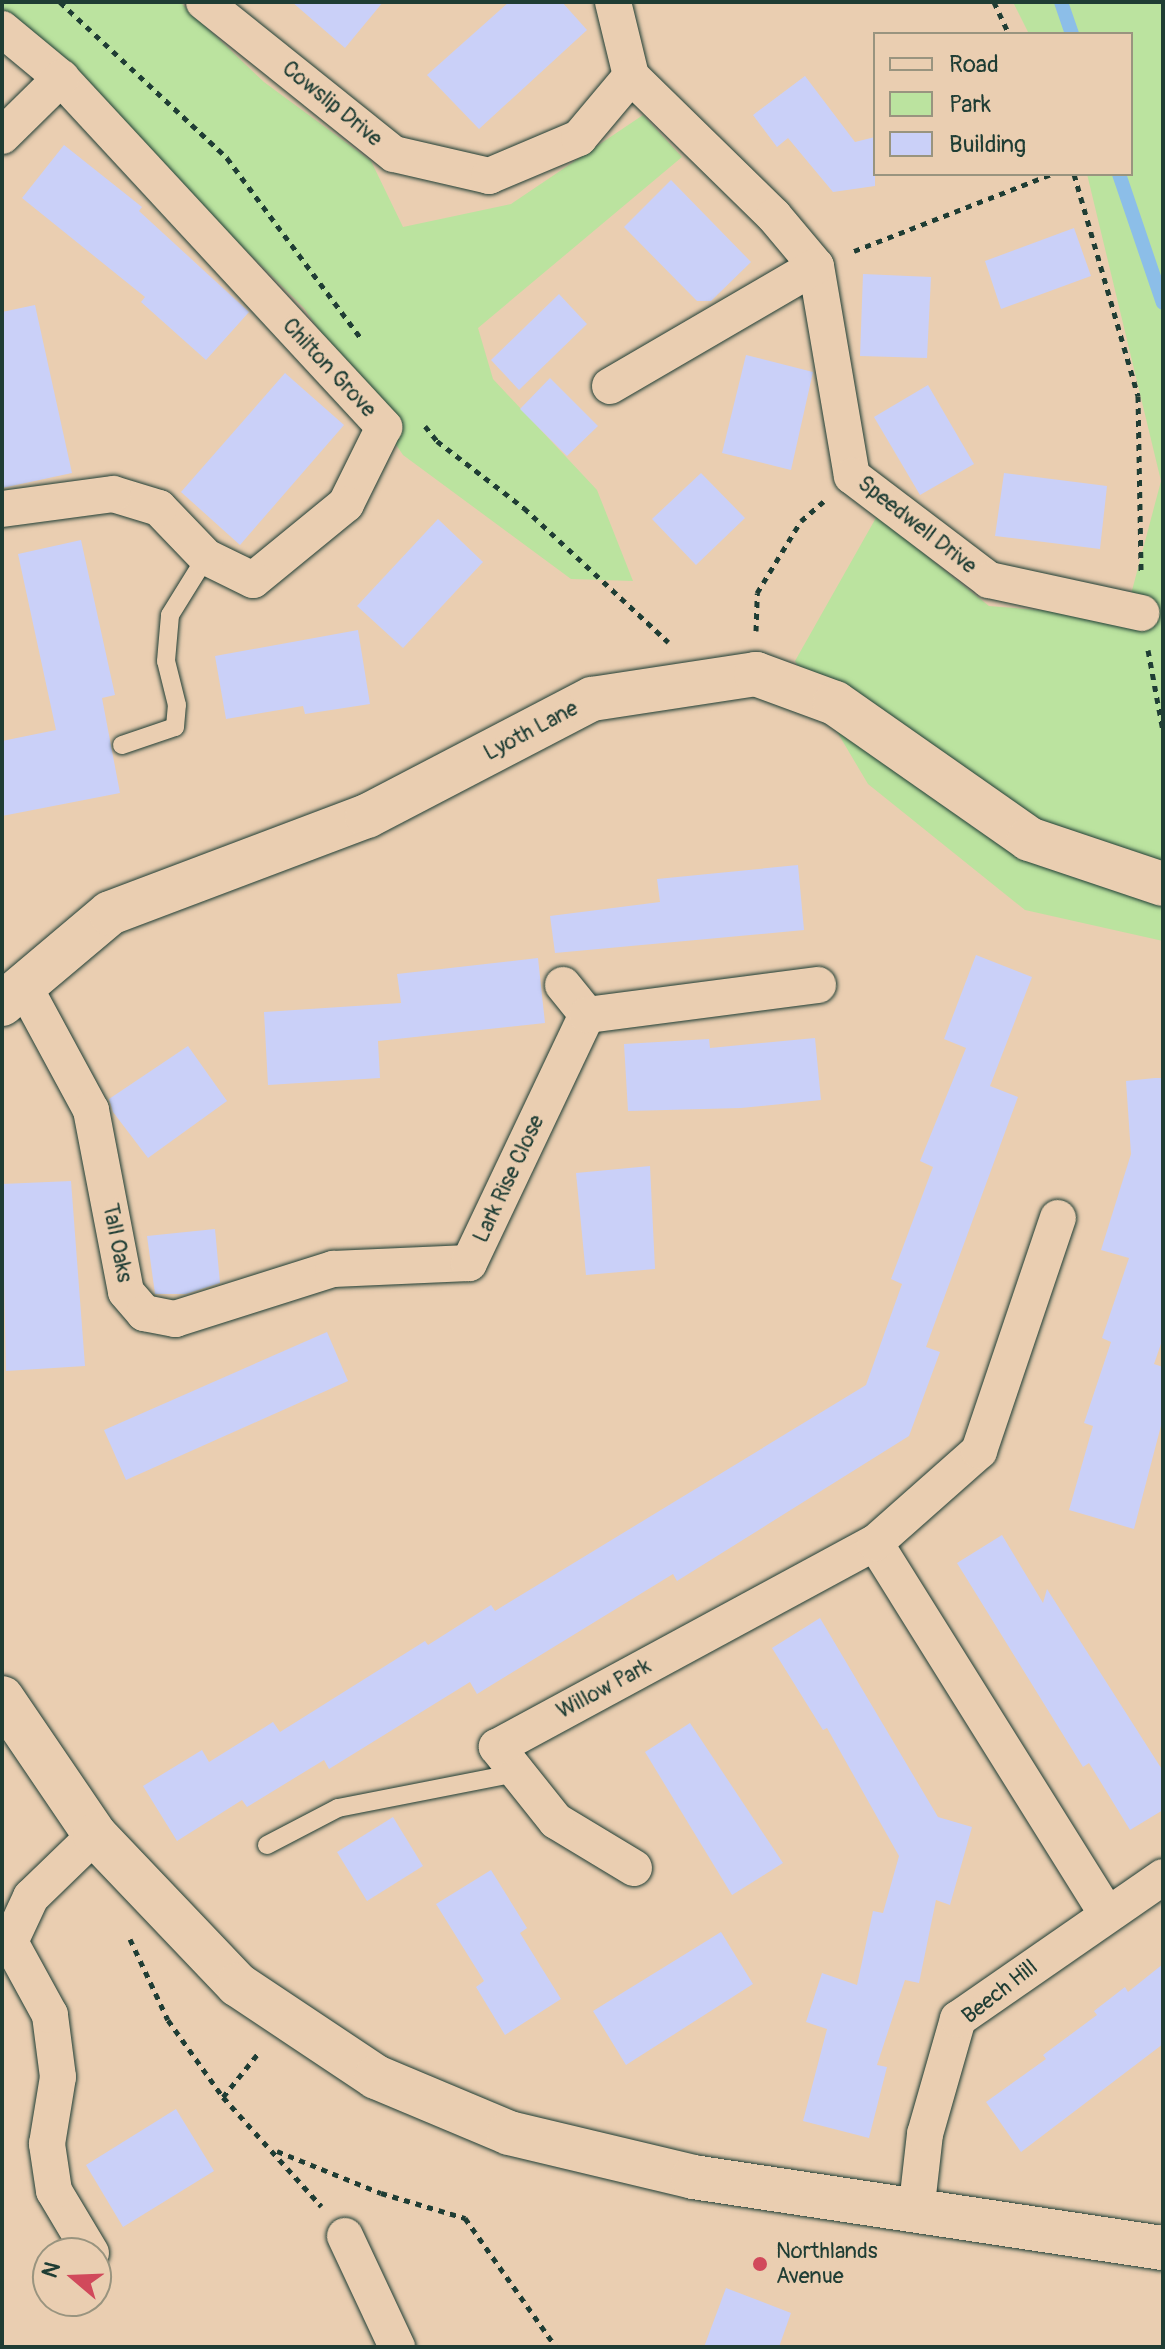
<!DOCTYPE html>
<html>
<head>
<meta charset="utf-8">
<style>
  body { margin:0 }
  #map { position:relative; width:1165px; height:2349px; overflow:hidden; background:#eaceb1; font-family:Pangolin,sans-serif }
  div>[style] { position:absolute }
  .green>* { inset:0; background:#bbe39f }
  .stream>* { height:14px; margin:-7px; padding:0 7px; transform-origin:7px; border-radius:7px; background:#8cbee8 }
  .building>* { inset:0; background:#cad0f8 }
  .path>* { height:5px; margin-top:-2.5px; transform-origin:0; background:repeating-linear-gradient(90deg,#1f3d34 0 6px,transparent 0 12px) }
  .roads { filter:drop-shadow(0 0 2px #1f3d34) drop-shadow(0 0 2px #1f3d34) }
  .service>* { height:18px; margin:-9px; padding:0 9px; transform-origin:9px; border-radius:9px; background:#eaceb1 }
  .minor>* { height:36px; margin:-18px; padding:0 18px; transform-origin:18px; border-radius:18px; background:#eaceb1 }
  .tertiary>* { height:44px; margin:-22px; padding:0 22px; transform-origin:22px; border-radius:22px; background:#eaceb1 }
  .dots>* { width:22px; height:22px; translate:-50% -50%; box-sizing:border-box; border:4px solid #eaceb1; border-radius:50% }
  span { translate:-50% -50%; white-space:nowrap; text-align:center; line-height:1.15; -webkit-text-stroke:8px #eaceb1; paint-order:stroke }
  .street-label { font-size:22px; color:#1f3d34 }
  .poi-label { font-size:22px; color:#1f3d34 }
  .left { translate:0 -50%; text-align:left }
  .frame { position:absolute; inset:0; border:4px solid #1f3d34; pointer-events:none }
  .legend { position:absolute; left:873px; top:32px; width:260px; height:144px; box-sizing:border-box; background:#eaceb1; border:2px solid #99947f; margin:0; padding:10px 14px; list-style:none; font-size:24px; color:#1f3d34 }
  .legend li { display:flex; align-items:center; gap:16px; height:40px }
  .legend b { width:40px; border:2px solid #99947f }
  .north { position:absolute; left:32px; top:2237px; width:80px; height:80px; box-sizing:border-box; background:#eaceb1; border:2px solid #99947f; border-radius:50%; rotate:289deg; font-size:22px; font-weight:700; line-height:32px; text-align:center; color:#1f3d34 }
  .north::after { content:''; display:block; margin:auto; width:28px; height:36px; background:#d1495b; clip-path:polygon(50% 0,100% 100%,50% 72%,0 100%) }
</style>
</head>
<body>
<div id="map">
  <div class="green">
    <i style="clip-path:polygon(2px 2px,180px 2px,264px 82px,371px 161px,403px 227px,511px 204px,643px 115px,682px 157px,478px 328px,493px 379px,597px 490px,633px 581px,571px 579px,403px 455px,304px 308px,2px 8px)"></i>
    <i style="clip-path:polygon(1013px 2px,1163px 2px,1163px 941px,1025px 910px,868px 784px,795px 661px,877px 516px,989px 606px,1125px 617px,1161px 481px,1087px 174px,1131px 174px,1131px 34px,1029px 34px)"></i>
  </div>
  <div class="stream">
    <i style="left:1061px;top:2px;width:34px;rotate:71deg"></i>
    <i style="left:1119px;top:174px;width:136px;rotate:71.2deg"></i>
  </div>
  <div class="building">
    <i style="clip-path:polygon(292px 2px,383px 2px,345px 48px)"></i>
    <i style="clip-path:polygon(509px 2px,562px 2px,587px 30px,479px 129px,427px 75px)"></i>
    <i style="clip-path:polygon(805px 76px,855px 142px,875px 137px,875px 186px,833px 192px,788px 138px,777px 147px,753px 115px)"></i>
    <i style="clip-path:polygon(64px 145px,142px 207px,139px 211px,249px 312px,206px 360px,141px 302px,145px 297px,22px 198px)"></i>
    <i style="clip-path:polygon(671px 180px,751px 262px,711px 301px,697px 301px,624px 227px)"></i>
    <i style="clip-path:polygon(1074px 228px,1091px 276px,1001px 309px,985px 261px)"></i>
    <i style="clip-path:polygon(863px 274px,931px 277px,927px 358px,860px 356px)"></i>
    <i style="clip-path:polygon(559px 294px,587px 324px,519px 390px,491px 360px)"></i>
    <i style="clip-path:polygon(35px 305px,72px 473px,2px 488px,2px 312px)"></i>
    <i style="clip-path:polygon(746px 355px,813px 372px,791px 470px,722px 453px)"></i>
    <i style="clip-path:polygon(285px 373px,344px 425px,240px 545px,181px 492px)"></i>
    <i style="clip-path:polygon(550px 378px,598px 426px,567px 456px,520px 409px)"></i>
    <i style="clip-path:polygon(928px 385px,974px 464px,920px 495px,874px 417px)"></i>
    <i style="clip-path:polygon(701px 473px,745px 518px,696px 565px,652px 519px)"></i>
    <i style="clip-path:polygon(1004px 473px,1107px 486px,1100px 549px,995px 536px)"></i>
    <i style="clip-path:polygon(438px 519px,483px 562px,403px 648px,357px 606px)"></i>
    <i style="clip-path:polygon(81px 540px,115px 695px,102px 698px,120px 793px,2px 816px,2px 741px,56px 730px,18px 554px)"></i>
    <i style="clip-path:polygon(358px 630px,370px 704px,305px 714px,303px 706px,226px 719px,215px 656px)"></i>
    <i style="clip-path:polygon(798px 865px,804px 930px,555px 953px,550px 916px,660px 902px,657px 879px)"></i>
    <i style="clip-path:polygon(976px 955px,1032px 977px,990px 1086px,1018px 1097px,926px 1347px,940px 1352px,909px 1436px,677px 1581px,673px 1574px,477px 1694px,470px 1682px,329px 1769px,324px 1760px,247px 1807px,242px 1800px,177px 1841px,143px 1786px,202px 1750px,209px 1762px,273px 1722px,280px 1732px,425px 1641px,428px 1645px,491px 1605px,495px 1611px,866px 1385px,902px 1284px,891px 1279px,933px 1167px,920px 1161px,966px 1048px,944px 1039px)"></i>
    <i style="clip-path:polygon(538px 958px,545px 1023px,378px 1041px,380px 1078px,268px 1085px,264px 1012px,401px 1003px,397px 974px)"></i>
    <i style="clip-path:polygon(815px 1038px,821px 1100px,741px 1108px,628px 1111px,624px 1044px,709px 1039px,710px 1048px)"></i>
    <i style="clip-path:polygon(188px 1046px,227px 1101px,148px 1158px,113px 1112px,109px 1099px)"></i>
    <i style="clip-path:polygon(1155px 1078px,1163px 1078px,1163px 1338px,1154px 1364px,1163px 1367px,1163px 1418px,1134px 1529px,1069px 1510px,1093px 1426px,1084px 1423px,1111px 1342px,1102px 1338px,1129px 1258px,1101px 1250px,1131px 1154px,1126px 1081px)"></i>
    <i style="clip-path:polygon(650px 1166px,655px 1269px,586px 1275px,576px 1173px)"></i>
    <i style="clip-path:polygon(71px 1181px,85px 1366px,6px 1371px,2px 1184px)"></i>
    <i style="clip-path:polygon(215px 1229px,220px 1283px,186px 1294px,155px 1294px,147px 1236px)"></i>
    <i style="clip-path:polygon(327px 1332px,348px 1381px,126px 1480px,104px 1430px)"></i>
    <i style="clip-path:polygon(1002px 1535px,1043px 1603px,1047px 1589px,1163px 1771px,1163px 1810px,1130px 1830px,1089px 1763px,1083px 1767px,957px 1563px)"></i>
    <i style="clip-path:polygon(820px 1618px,938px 1817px,972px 1827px,950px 1905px,936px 1900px,919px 1983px,905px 1980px,877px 2065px,887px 2067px,869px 2138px,803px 2121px,827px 2029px,806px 2022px,822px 1973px,857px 1985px,873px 1911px,883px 1913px,899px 1856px,827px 1728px,823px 1730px,772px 1648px)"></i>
    <i style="clip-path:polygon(690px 1723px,783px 1863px,732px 1895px,645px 1752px)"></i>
    <i style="clip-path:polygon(393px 1817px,423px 1866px,367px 1901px,337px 1852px)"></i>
    <i style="clip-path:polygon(491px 1870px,527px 1928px,520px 1933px,561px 1999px,505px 2035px,476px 1987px,484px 1981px,436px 1904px)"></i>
    <i style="clip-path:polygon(721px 1932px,753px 1984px,626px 2065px,593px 2011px)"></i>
    <i style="clip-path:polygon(1163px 1964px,1163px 2044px,1021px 2152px,986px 2102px,1046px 2059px,1043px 2055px,1097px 2015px,1094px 2011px,1125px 1987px,1128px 1992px)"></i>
    <i style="clip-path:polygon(176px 2109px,214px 2171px,123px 2227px,86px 2165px)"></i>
    <i style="clip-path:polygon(726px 2288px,791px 2313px,779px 2347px,704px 2347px)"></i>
  </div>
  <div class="path">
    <i style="left:60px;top:2px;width:229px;rotate:43deg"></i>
    <i style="left:227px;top:158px;width:223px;rotate:53.4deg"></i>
    <i style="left:994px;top:2px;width:35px;rotate:65deg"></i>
    <i style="left:1074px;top:174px;width:231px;rotate:73.9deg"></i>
    <i style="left:1138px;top:396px;width:176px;rotate:89deg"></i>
    <i style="left:854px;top:251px;width:212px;rotate:-21.3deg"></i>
    <i style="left:425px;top:426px;width:19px;rotate:51deg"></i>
    <i style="left:437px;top:441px;width:110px;rotate:37.6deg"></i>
    <i style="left:524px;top:508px;width:197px;rotate:42.9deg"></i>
    <i style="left:756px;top:631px;width:38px;rotate:-88deg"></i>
    <i style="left:757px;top:593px;width:84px;rotate:-58.6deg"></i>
    <i style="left:801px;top:521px;width:30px;rotate:-41deg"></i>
    <i style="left:1148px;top:650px;width:82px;rotate:79.5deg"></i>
    <i style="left:130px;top:1939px;width:89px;rotate:64.9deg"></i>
    <i style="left:168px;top:2020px;width:95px;rotate:54.5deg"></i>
    <i style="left:223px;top:2097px;width:147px;rotate:48deg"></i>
    <i style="left:223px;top:2097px;width:59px;rotate:-51.2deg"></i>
    <i style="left:277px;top:2151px;width:112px;rotate:22deg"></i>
    <i style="left:381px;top:2193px;width:88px;rotate:16.6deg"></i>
    <i style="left:465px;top:2218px;width:158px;rotate:54.8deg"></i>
  </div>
  <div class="roads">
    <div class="service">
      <i style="left:122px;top:745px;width:56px;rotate:-18.8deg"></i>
      <i style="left:175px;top:727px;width:22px;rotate:-85deg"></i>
      <i style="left:177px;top:705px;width:45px;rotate:-104deg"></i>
      <i style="left:166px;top:661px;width:46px;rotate:-85deg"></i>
      <i style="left:170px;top:615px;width:68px;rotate:-58.2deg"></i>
      <i style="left:267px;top:1845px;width:80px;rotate:-27.5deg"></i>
      <i style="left:338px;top:1808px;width:182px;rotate:-11.1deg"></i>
    </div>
    <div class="minor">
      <i style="left:204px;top:2px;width:243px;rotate:38.7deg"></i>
      <i style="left:394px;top:154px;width:98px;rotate:13deg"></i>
      <i style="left:489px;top:176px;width:98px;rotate:-22.9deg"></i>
      <i style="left:579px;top:138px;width:81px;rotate:-50deg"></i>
      <i style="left:613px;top:2px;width:76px;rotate:76.3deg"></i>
      <i style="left:2px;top:29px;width:77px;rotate:39.7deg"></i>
      <i style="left:61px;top:78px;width:476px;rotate:47.2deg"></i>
      <i style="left:384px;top:427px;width:86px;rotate:116.3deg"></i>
      <i style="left:346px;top:504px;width:120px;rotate:140.7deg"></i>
      <i style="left:253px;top:580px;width:52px;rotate:-153.9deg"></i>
      <i style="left:206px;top:557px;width:68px;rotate:-133.8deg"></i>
      <i style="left:159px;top:508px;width:48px;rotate:-163.1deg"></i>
      <i style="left:113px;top:494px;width:112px;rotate:172.3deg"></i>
      <i style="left:631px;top:76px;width:200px;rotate:44.4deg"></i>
      <i style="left:774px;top:216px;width:65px;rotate:50deg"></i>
      <i style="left:816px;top:266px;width:213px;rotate:80.3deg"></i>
      <i style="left:852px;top:476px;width:172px;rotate:37.2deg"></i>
      <i style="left:989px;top:580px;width:156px;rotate:12.2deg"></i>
      <i style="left:2px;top:136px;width:83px;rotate:-44.5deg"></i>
      <i style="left:610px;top:386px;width:238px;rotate:-30.2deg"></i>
      <i style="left:563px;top:985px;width:38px;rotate:51deg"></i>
      <i style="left:25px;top:988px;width:139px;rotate:61.6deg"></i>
      <i style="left:91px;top:1110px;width:185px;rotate:79.1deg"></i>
      <i style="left:126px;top:1292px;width:28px;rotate:49deg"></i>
      <i style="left:144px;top:1313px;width:32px;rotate:11deg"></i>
      <i style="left:175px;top:1319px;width:166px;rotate:-17.6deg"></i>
      <i style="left:333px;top:1269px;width:136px;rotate:-2.5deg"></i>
      <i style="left:469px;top:1263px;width:275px;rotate:-64.6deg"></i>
      <i style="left:587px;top:1015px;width:233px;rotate:-7.4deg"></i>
      <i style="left:875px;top:1543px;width:436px;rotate:58deg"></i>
      <i style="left:634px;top:1868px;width:91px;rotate:-148.9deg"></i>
      <i style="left:556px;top:1821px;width:95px;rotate:-128.6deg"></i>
      <i style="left:497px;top:1747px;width:430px;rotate:-28.4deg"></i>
      <i style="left:875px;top:1543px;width:139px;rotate:-41.5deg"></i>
      <i style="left:979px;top:1451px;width:246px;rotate:-71.3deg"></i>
      <i style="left:916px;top:2213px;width:80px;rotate:-83.5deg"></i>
      <i style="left:925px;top:2134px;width:120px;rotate:-74deg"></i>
      <i style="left:958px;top:2019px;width:249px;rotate:-34.7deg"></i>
      <i style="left:345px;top:2236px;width:123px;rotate:64.9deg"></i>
      <i style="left:91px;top:2253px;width:72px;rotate:-120.8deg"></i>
      <i style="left:54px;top:2191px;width:48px;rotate:-98.5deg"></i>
      <i style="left:47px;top:2144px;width:68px;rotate:-80.7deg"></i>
      <i style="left:58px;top:2077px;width:63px;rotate:-97.4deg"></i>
      <i style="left:50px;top:2015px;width:83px;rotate:-118.7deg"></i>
      <i style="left:10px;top:1942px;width:50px;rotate:-65deg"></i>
      <i style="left:31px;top:1897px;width:89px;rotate:-44.1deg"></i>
    </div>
    <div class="tertiary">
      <i style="left:2px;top:1004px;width:141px;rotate:-40.1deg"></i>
      <i style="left:110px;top:913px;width:275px;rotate:-20.7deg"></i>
      <i style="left:367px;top:816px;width:254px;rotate:-27.5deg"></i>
      <i style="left:592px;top:699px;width:166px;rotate:-8.7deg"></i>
      <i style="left:756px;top:674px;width:84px;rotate:20.2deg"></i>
      <i style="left:835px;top:703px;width:237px;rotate:35deg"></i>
      <i style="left:1029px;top:839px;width:141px;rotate:18.6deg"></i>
      <i style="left:2px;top:1698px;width:166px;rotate:55.8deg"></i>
      <i style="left:95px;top:1835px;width:207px;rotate:46.4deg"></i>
      <i style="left:238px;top:1985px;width:166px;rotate:33.7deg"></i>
      <i style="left:376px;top:2077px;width:144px;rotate:22.8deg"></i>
      <i style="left:509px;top:2133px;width:189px;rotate:13.4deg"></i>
      <i style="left:693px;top:2177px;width:475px;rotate:8.6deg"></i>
    </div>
  </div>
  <div class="dots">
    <i style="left:760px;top:2264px;background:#d1495b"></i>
  </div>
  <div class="street-label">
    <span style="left:332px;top:104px;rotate:39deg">Cowslip Drive</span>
    <span style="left:329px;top:368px;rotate:47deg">Chilton Grove</span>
    <span style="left:917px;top:525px;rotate:38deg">Speedwell Drive</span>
    <span style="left:531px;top:731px;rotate:-28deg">Lyoth Lane</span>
    <span style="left:509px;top:1179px;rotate:-65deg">Lark Rise Close</span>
    <span style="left:117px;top:1243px;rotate:79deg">Tall Oaks</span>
    <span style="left:604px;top:1689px;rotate:-28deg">Willow Park</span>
    <span style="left:1000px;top:1992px;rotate:-38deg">Beech Hill</span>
  </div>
  <div class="poi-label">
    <span class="left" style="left:776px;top:2264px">Northlands<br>Avenue</span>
  </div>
  <div class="frame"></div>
  <ul class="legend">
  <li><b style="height:10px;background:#eaceb1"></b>Road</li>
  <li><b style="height:22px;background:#bbe39f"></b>Park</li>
  <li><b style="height:22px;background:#cad0f8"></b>Building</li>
  </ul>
  <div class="north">N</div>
</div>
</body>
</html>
